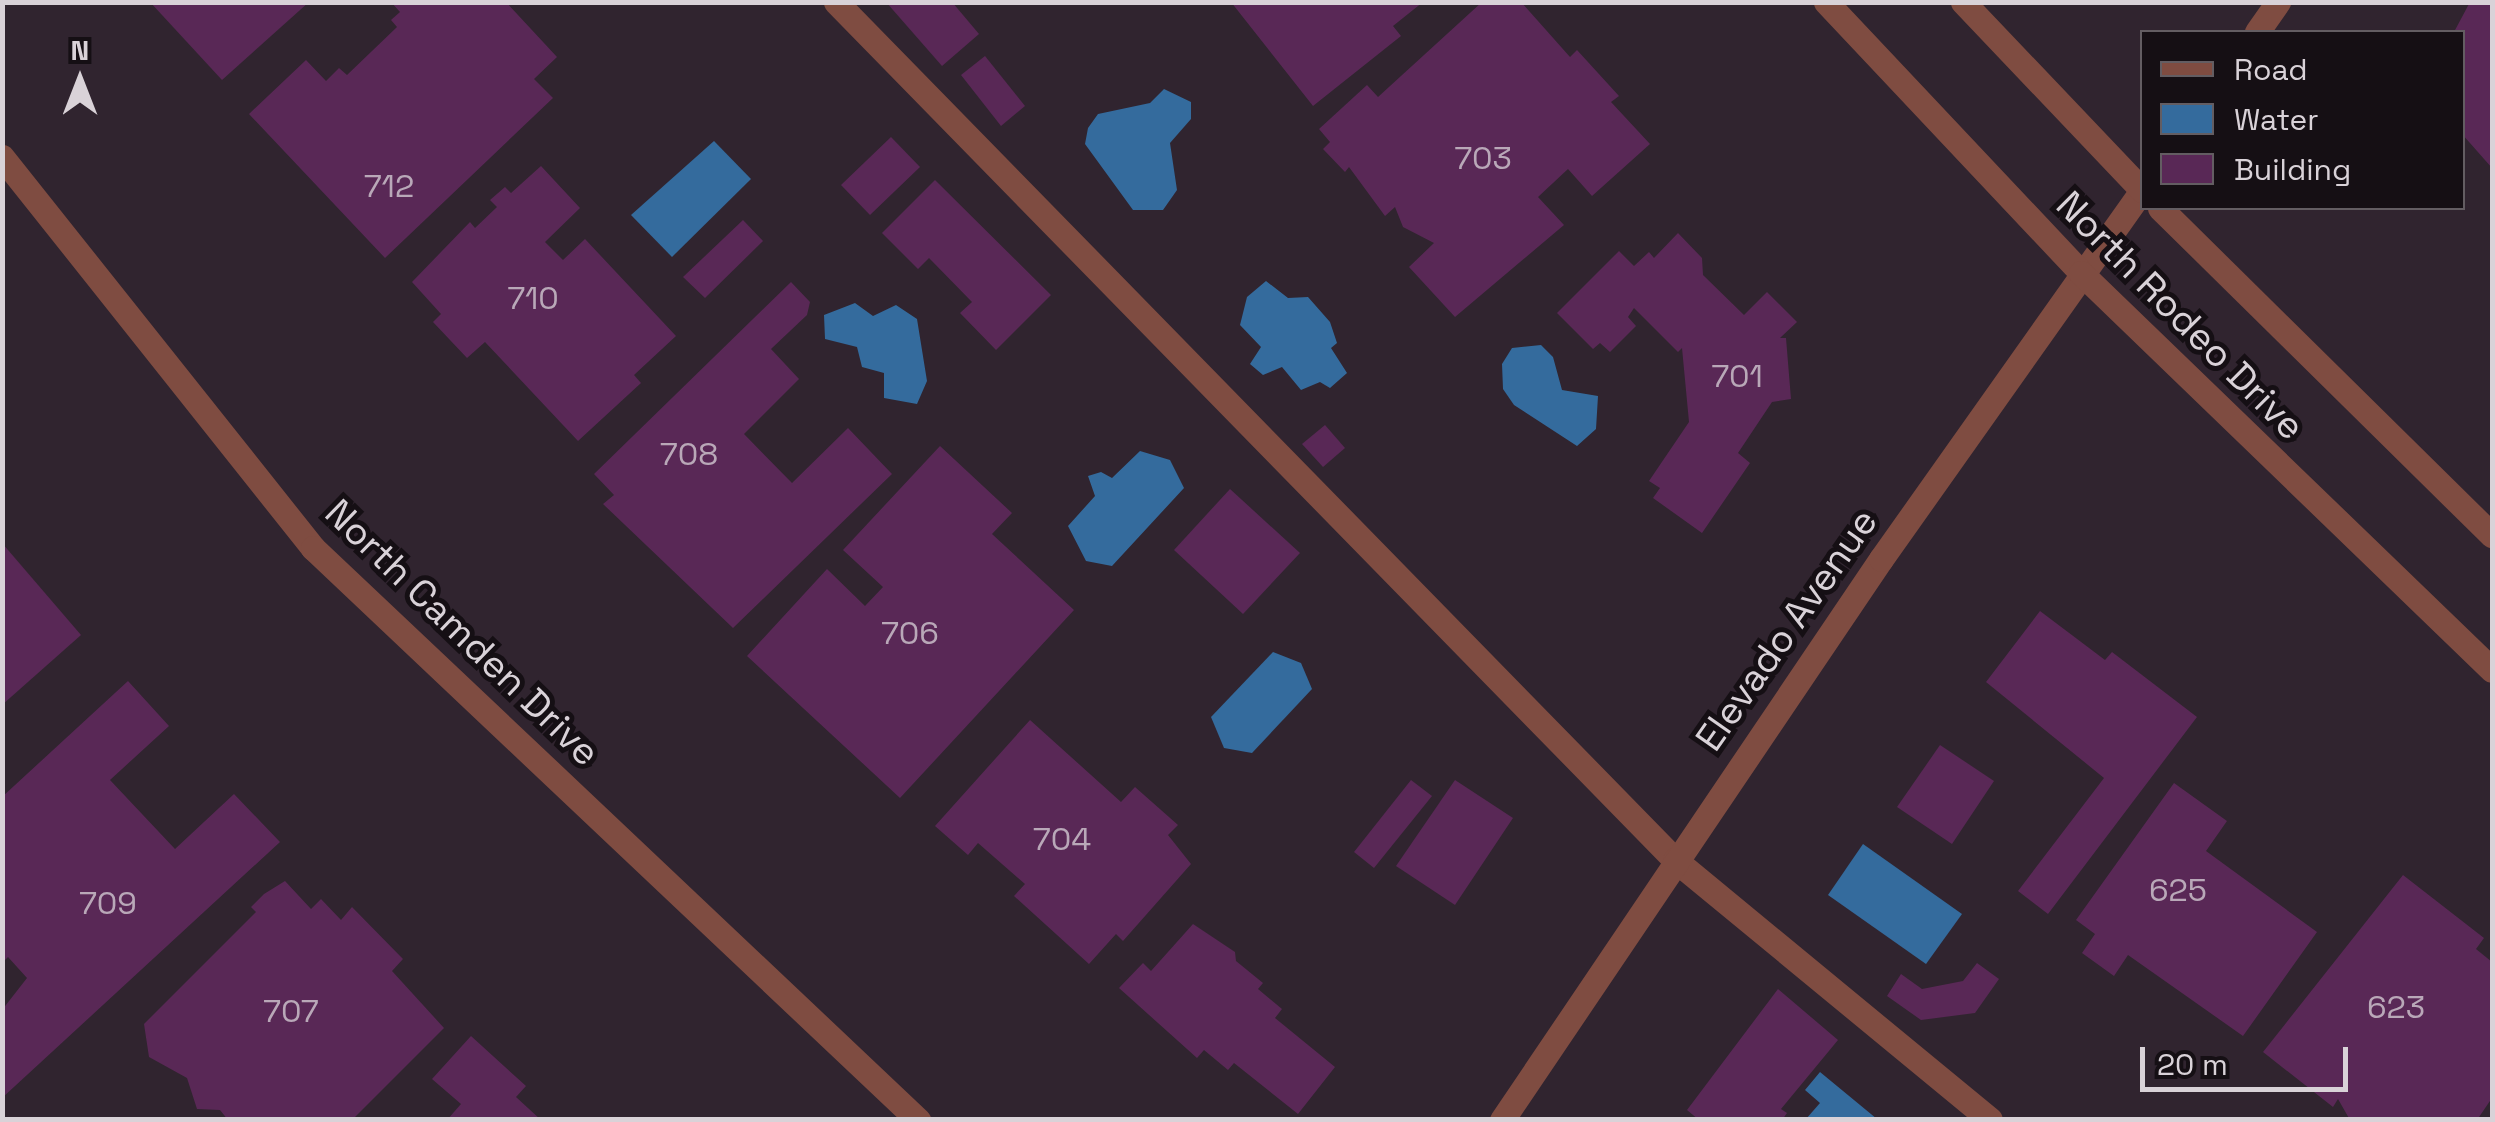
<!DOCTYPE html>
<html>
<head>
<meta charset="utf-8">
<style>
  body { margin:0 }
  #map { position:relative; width:2495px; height:1122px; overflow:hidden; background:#30242f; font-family:"Space Grotesk",sans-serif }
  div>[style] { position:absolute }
  .water>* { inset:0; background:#346b9d }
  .building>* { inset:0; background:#592856 }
  .service>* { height:25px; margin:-12.5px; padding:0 12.5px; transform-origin:12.5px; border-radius:12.5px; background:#7f4c41 }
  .minor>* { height:25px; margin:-12.5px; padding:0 12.5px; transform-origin:12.5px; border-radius:12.5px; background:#7f4c41 }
  .tertiary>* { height:25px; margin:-12.5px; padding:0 12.5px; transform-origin:12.5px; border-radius:12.5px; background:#7f4c41 }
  span { translate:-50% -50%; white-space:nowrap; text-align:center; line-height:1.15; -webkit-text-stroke:10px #150f14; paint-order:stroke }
  .number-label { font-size:32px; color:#b9a8b8 }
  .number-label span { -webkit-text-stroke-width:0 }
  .street-label { font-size:38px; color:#d9d2d8 }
  .frame { position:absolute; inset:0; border:5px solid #d9d2d8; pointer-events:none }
  .legend { position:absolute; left:2140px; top:30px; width:325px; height:180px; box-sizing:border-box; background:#150f14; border:2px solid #635d62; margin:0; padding:12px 18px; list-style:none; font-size:30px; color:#d9d2d8 }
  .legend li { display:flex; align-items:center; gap:20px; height:50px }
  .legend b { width:50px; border:2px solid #635d62 }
  .north { position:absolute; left:30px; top:30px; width:100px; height:100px; -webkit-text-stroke:8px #150f14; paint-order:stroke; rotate:0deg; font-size:28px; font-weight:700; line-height:40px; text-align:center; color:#d9d2d8 }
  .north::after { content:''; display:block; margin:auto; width:35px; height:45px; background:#d9d2d8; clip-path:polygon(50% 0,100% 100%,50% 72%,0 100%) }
  .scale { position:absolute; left:2140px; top:1047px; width:208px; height:45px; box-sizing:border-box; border:5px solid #d9d2d8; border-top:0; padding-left:12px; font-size:30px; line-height:35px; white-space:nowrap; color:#d9d2d8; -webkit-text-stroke:8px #150f14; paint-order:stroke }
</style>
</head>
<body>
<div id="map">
  <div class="water">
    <i style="clip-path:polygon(1164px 89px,1191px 102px,1191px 119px,1170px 143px,1177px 190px,1163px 210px,1133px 210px,1085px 144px,1088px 128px,1098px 114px,1150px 103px)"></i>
    <i style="clip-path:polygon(714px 141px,751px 179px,672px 257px,631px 215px)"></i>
    <i style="clip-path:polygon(1266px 281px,1288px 298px,1308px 297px,1330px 322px,1337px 343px,1331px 348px,1347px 373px,1330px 388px,1320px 382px,1301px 390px,1282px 367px,1263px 375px,1250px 364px,1261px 347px,1240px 325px,1247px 297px)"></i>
    <i style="clip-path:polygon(855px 303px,873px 316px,896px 305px,917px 319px,927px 381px,917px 404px,884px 398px,884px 373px,862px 367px,857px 347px,825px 339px,824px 315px)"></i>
    <i style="clip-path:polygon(1541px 345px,1553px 357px,1562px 390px,1598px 396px,1596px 429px,1577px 446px,1514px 405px,1503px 389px,1502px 364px,1512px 348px)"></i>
    <i style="clip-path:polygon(1140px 451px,1170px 460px,1184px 488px,1112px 566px,1086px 561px,1068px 526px,1095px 496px,1088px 476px,1101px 472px,1112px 478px)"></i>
    <i style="clip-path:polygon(1273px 652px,1301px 663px,1312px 689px,1252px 753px,1224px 748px,1211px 717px)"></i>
    <i style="clip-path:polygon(1863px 844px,1962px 914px,1926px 964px,1828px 895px)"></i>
    <i style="clip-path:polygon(1820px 1072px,1877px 1119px,1806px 1119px,1820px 1103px,1805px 1090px)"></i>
  </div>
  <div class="building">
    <i style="clip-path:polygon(150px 2px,309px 2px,222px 80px)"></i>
    <i style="clip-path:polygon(391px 2px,506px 2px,557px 57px,534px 79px,553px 98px,385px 258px,249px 114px,306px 60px,326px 81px,339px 68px,347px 75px,397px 27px,391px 20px,400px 12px)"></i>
    <i style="clip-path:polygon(886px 2px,952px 2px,979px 34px,942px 66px)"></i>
    <i style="clip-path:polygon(1231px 2px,1423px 2px,1393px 26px,1401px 36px,1313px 106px)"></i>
    <i style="clip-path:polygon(1482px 2px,1521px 2px,1570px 57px,1577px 50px,1619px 96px,1611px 102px,1650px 144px,1592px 196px,1568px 169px,1538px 197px,1564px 225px,1455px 317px,1409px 267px,1434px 243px,1403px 227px,1395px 207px,1385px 216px,1349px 167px,1345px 172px,1323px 149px,1330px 142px,1319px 129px,1367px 85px,1378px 97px)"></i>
    <i style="clip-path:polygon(2470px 2px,2492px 2px,2492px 168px,2462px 134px,2462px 32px,2454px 32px)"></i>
    <i style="clip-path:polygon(985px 56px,1025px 106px,1001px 126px,961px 75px)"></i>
    <i style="clip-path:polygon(891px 137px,920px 167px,870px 215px,841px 185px)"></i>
    <i style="clip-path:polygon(541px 166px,580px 208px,545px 242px,563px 260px,585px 239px,676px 336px,634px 375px,641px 383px,578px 441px,485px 342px,467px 358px,433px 322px,441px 314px,412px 282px,470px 222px,475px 228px,497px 207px,490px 200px,505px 187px,511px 193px)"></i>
    <i style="clip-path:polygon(935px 180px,1051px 295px,996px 350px,960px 313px,972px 302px,929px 258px,918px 269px,882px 233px)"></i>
    <i style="clip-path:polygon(743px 220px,763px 241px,705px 298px,683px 277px)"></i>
    <i style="clip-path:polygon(1678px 233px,1702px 258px,1703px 275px,1744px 315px,1767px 292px,1797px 322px,1780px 338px,1786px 338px,1791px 399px,1772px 402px,1738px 453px,1750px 463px,1702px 533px,1653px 498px,1660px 488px,1649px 481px,1689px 422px,1682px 348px,1678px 352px,1634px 308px,1628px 317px,1636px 326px,1610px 352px,1600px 343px,1593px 349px,1557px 313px,1619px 251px,1634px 266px,1649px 252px,1654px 258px)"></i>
    <i style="clip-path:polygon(791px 282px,810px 302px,807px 315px,771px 349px,799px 379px,744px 434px,792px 483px,848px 428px,892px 474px,733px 628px,603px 504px,614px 495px,594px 474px)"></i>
    <i style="clip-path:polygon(1325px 425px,1345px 448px,1323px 467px,1302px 444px)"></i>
    <i style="clip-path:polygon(940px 446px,1012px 513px,992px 534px,1074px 610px,900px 798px,747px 656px,827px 569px,865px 606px,883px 587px,843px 550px)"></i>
    <i style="clip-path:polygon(1230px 489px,1300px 553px,1243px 614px,1174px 550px)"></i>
    <i style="clip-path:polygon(2px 543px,81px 635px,2px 705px)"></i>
    <i style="clip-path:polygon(2040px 611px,2105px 660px,2112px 652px,2197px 717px,2048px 914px,2018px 891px,2104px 778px,1986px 682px)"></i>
    <i style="clip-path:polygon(128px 681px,169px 726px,110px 780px,175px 849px,234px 794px,280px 842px,2px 1098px,2px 1010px,27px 978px,8px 957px,2px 963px,2px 797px)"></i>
    <i style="clip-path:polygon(1030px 720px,1121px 802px,1135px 787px,1178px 825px,1168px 835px,1191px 864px,1123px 941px,1116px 934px,1089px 964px,1014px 896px,1025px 884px,978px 843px,968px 855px,935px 826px)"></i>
    <i style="clip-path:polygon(1940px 745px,1994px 781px,1952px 844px,1897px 807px)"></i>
    <i style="clip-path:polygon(1411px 780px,1432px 796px,1374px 868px,1354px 852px)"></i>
    <i style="clip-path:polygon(1455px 780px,1513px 818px,1455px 905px,1396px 866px)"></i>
    <i style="clip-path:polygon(2174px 783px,2227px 821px,2206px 851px,2317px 932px,2243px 1036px,2128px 955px,2114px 976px,2082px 953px,2095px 934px,2076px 920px)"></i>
    <i style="clip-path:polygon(2403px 875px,2484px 938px,2476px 949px,2492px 962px,2492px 1098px,2477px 1120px,2350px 1120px,2338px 1099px,2333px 1107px,2263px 1052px)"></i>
    <i style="clip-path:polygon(285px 881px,311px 909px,321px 899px,341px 920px,352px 907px,403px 959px,392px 971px,444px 1028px,352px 1120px,228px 1120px,220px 1110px,197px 1109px,187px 1078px,149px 1057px,144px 1024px,256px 912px,251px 907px,264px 894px)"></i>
    <i style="clip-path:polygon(1193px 924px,1235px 952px,1236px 961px,1263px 983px,1258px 989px,1282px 1009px,1275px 1018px,1335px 1067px,1298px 1114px,1234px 1063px,1228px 1070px,1204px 1050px,1197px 1058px,1119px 988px,1143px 963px,1151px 971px)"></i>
    <i style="clip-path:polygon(1977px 963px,1999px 979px,1975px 1013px,1921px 1020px,1887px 996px,1901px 974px,1922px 989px,1963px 981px)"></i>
    <i style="clip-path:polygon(1778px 989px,1838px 1040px,1781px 1109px,1787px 1113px,1782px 1120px,1699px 1120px,1687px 1110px)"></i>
    <i style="clip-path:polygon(471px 1036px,526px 1086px,516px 1097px,541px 1120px,447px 1120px,461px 1104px,432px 1079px)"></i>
  </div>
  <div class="service">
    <i style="left:836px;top:2px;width:1200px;rotate:45.64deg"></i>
    <i style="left:1675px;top:860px;width:408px;rotate:39.5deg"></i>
  </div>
  <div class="minor">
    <i style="left:2257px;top:32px;width:37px;rotate:-55deg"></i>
    <i style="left:2px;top:157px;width:500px;rotate:51.5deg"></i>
    <i style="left:313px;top:548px;width:833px;rotate:43.39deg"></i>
    <i style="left:1502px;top:1120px;width:677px;rotate:-55.96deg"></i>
    <i style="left:1881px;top:559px;width:452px;rotate:-54.7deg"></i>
  </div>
  <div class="tertiary">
    <i style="left:1826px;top:2px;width:372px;rotate:46.7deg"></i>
    <i style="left:2081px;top:273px;width:571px;rotate:44.01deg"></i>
    <i style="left:1963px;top:2px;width:260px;rotate:46.4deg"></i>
    <i style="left:2160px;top:208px;width:466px;rotate:44.6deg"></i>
  </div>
  <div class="number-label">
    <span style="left:1483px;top:158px">703</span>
    <span style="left:389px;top:186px">712</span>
    <span style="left:533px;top:298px">710</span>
    <span style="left:1737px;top:376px">701</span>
    <span style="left:689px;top:454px">708</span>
    <span style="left:910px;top:633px">706</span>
    <span style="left:1062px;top:839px">704</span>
    <span style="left:2178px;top:890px">625</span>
    <span style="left:108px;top:903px">709</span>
    <span style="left:2396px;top:1007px">623</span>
    <span style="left:291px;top:1011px">707</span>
  </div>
  <div class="street-label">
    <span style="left:2180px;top:316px;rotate:45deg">North Rodeo Drive</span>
    <span style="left:1787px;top:630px;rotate:-55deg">Elevado Avenue</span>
    <span style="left:462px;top:633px;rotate:44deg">North Camden Drive</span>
  </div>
  <div class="frame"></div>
  <ul class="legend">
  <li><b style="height:12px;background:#7f4c41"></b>Road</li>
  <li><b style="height:28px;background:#346b9d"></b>Water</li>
  <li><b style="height:28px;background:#592856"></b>Building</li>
  </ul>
  <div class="north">N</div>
  <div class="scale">20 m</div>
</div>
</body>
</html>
